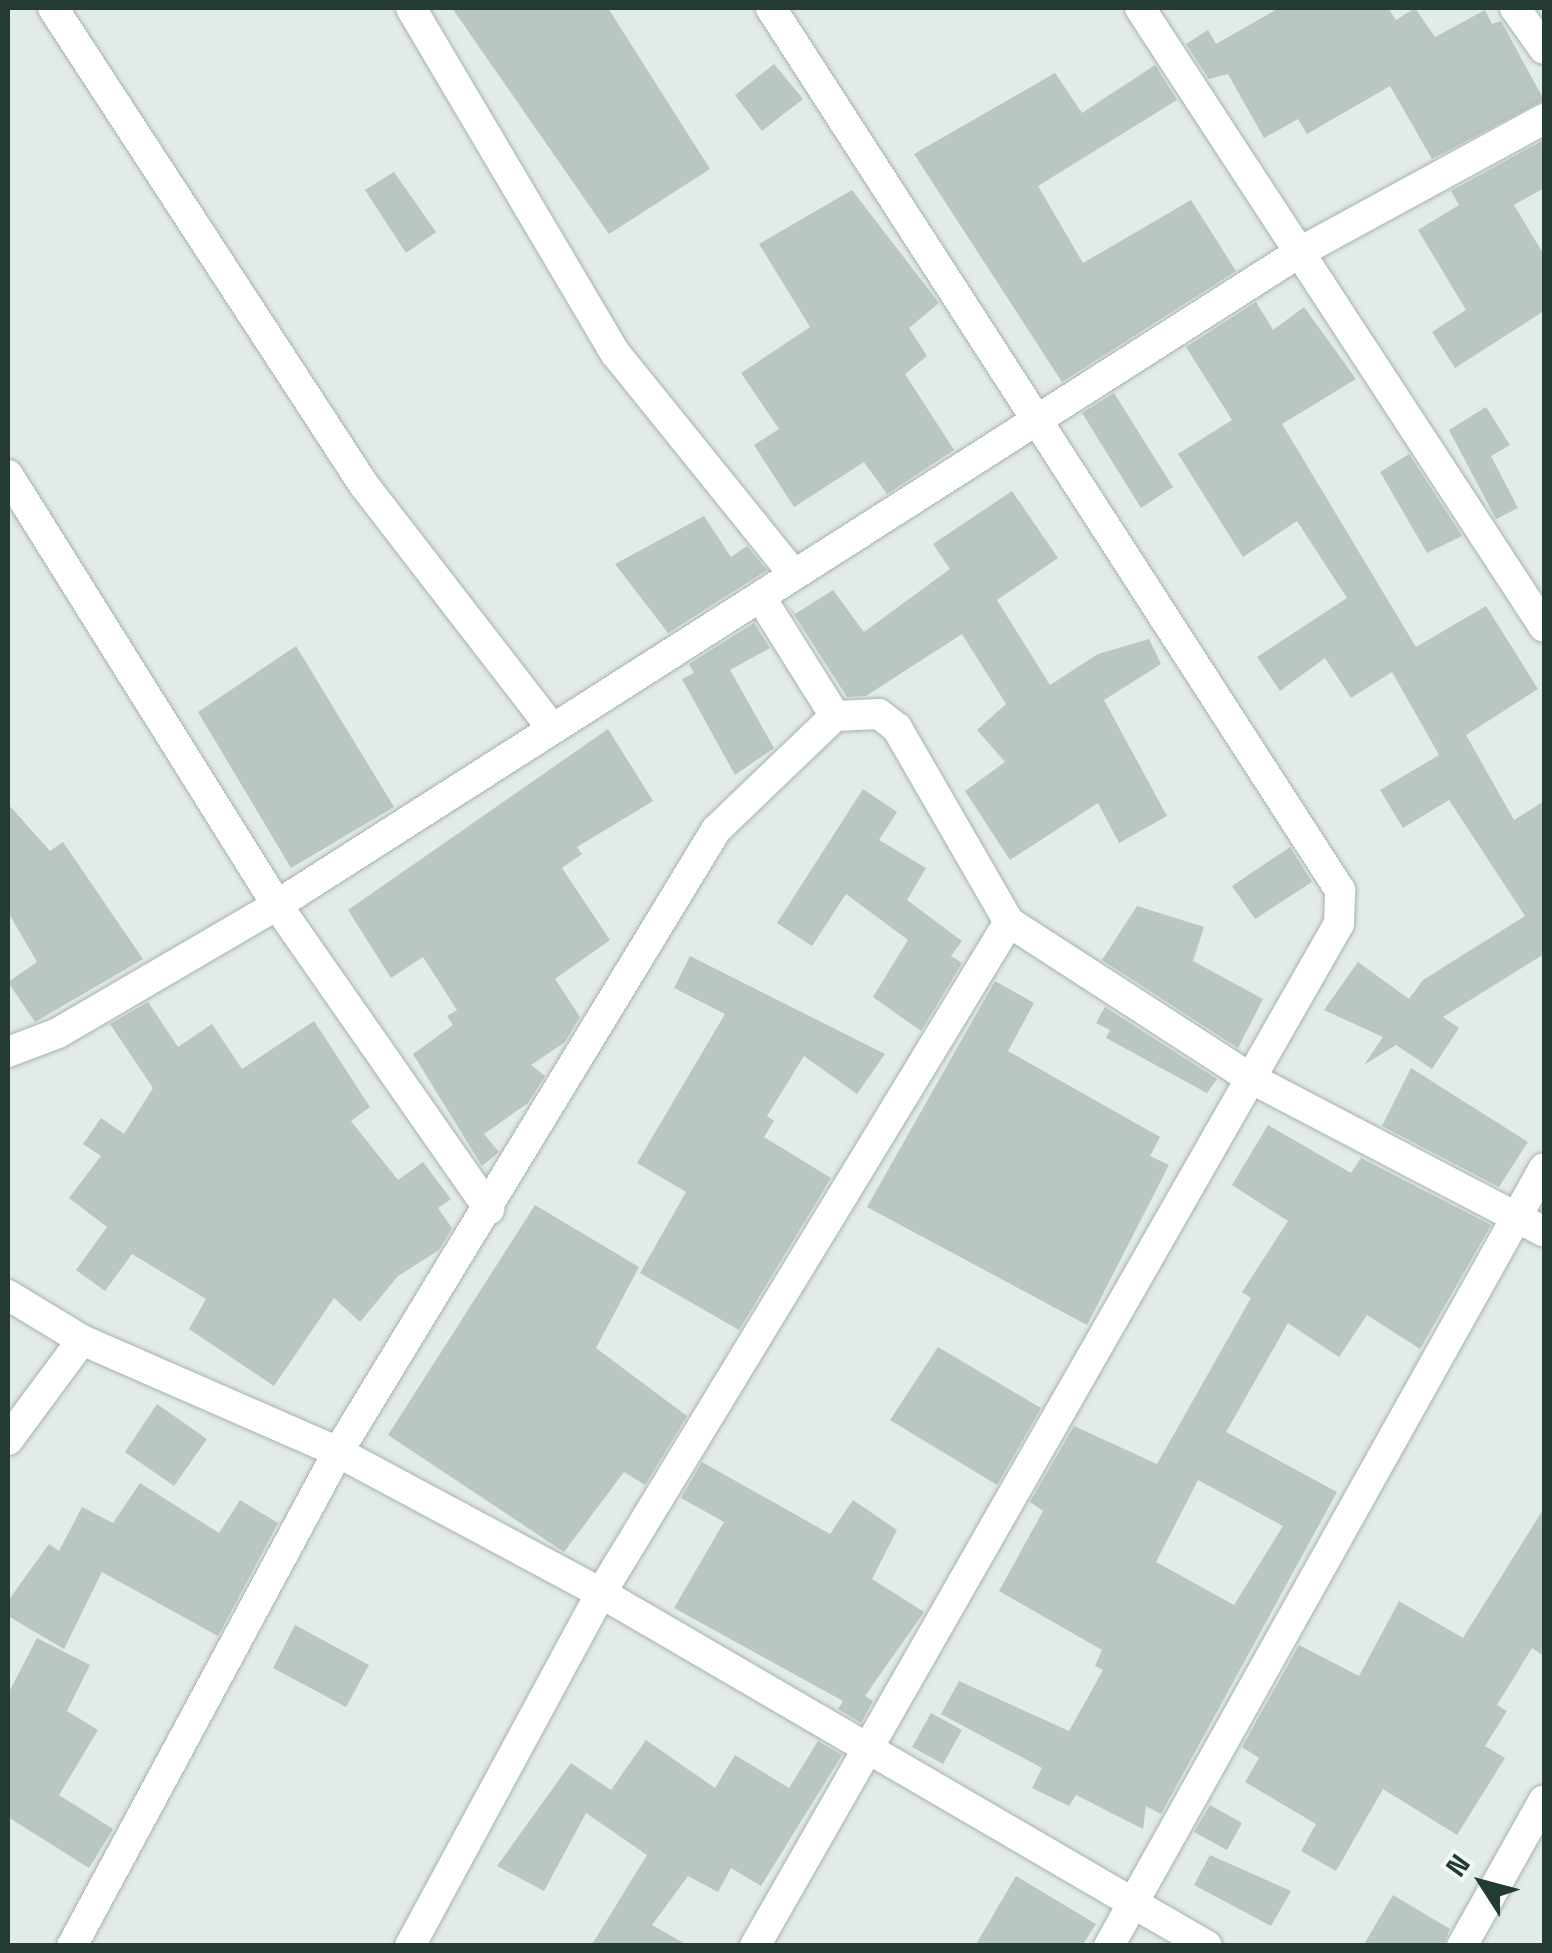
<!DOCTYPE html>
<html>
<head>
<meta charset="utf-8">
<style>
  body { margin:0 }
  #map { position:relative; width:1552px; height:1953px; overflow:hidden; background:#e3ebe8; font-family:"Space Grotesk",sans-serif }
  div>[style] { position:absolute }
  .building>* { inset:0; background:#b9c6c1 }
  .roads { filter:drop-shadow(0 0 2px #a6b3af) drop-shadow(0 0 2px #a6b3af) }
  .minor>* { height:30px; margin:-15px; padding:0 15px; transform-origin:15px; border-radius:15px; background:#fff }
  span { translate:-50% -50%; white-space:nowrap; text-align:center; line-height:1.15; -webkit-text-stroke:9px #f3f8f6; paint-order:stroke }
  .frame { position:absolute; inset:0; border:10px solid #243b35; pointer-events:none }
  .north { position:absolute; left:1432px; top:1833px; width:100px; height:100px; -webkit-text-stroke:8px #f3f8f6; paint-order:stroke; rotate:306deg; font-size:28px; font-weight:700; line-height:40px; text-align:center; color:#243b35 }
  .north::after { content:''; display:block; margin:auto; width:35px; height:45px; background:#243b35; clip-path:polygon(50% 0,100% 100%,50% 72%,0 100%) }
</style>
</head>
<body>
<div id="map">
  <div class="building">
    <i style="clip-path:polygon(452px 8px,608px 8px,710px 169px,609px 234px)"></i>
    <i style="clip-path:polygon(1279px 8px,1388px 8px,1396px 20px,1415px 8px,1435px 37px,1485px 10px,1492px 24px,1501px 21px,1544px 100px,1432px 159px,1390px 86px,1307px 134px,1298px 119px,1264px 138px,1228px 74px,1209px 79px,1186px 44px,1208px 30px,1216px 44px)"></i>
    <i style="clip-path:polygon(774px 64px,803px 99px,762px 131px,735px 95px)"></i>
    <i style="clip-path:polygon(1155px 65px,1177px 100px,1038px 186px,1083px 263px,1191px 200px,1236px 271px,1062px 382px,914px 154px,1055px 73px,1082px 113px)"></i>
    <i style="clip-path:polygon(1544px 140px,1544px 188px,1514px 205px,1544px 255px,1544px 311px,1455px 368px,1432px 332px,1466px 310px,1418px 230px,1459px 205px,1451px 191px)"></i>
    <i style="clip-path:polygon(394px 172px,436px 232px,406px 253px,365px 190px)"></i>
    <i style="clip-path:polygon(852px 190px,939px 303px,909px 328px,927px 356px,905px 374px,954px 450px,887px 494px,864px 462px,794px 507px,754px 445px,779px 429px,741px 373px,810px 327px,759px 244px)"></i>
    <i style="clip-path:polygon(1256px 302px,1273px 330px,1304px 307px,1356px 379px,1282px 424px,1416px 647px,1486px 606px,1538px 689px,1466px 735px,1514px 820px,1544px 801px,1544px 954px,1443px 1017px,1459px 1028px,1432px 1069px,1396px 1045px,1364px 1065px,1383px 1037px,1324px 1010px,1358px 962px,1409px 999px,1423px 980px,1525px 916px,1449px 800px,1403px 828px,1380px 790px,1439px 755px,1392px 672px,1351px 698px,1325px 658px,1280px 691px,1257px 657px,1347px 598px,1297px 521px,1243px 557px,1178px 454px,1232px 420px,1186px 347px)"></i>
    <i style="clip-path:polygon(1114px 393px,1173px 487px,1141px 508px,1082px 413px)"></i>
    <i style="clip-path:polygon(1486px 407px,1510px 445px,1491px 456px,1518px 508px,1496px 519px,1449px 430px)"></i>
    <i style="clip-path:polygon(1409px 454px,1462px 536px,1427px 553px,1380px 472px)"></i>
    <i style="clip-path:polygon(1012px 491px,1058px 558px,997px 600px,1050px 685px,1098px 654px,1149px 639px,1161px 664px,1104px 700px,1167px 816px,1119px 843px,1098px 803px,1010px 860px,965px 791px,1005px 762px,977px 730px,1006px 704px,962px 634px,866px 696px,847px 697px,786px 602px,795px 614px,833px 590px,864px 632px,950px 569px,933px 544px)"></i>
    <i style="clip-path:polygon(704px 516px,731px 557px,747px 546px,767px 570px,668px 633px,615px 564px)"></i>
    <i style="clip-path:polygon(754px 623px,770px 648px,730px 670px,774px 748px,735px 775px,682px 679px,694px 673px,689px 664px)"></i>
    <i style="clip-path:polygon(296px 646px,394px 807px,291px 868px,198px 712px)"></i>
    <i style="clip-path:polygon(608px 729px,653px 801px,577px 847px,582px 854px,562px 868px,610px 940px,555px 979px,580px 1017px,565px 1042px,531px 1065px,545px 1076px,528px 1103px,484px 1134px,499px 1152px,482px 1166px,413px 1054px,453px 1025px,447px 1016px,457px 1010px,423px 957px,391px 978px,348px 910px)"></i>
    <i style="clip-path:polygon(863px 789px,897px 812px,879px 840px,926px 868px,907px 900px,962px 941px,951px 956px,962px 963px,921px 1031px,873px 997px,908px 940px,846px 894px,812px 946px,777px 923px)"></i>
    <i style="clip-path:polygon(8px 804px,50px 851px,63px 842px,143px 959px,35px 1022px,8px 982px,37px 962px,8px 912px)"></i>
    <i style="clip-path:polygon(1290px 847px,1312px 882px,1255px 919px,1232px 886px)"></i>
    <i style="clip-path:polygon(1137px 906px,1204px 927px,1193px 961px,1263px 999px,1238px 1048px,1102px 960px)"></i>
    <i style="clip-path:polygon(690px 956px,885px 1054px,857px 1094px,804px 1056px,767px 1116px,774px 1121px,764px 1137px,831px 1178px,739px 1330px,640px 1273px,686px 1192px,637px 1163px,725px 1014px,674px 988px)"></i>
    <i style="clip-path:polygon(995px 981px,1034px 1003px,1008px 1051px,1160px 1137px,1150px 1156px,1169px 1165px,1087px 1325px,867px 1207px)"></i>
    <i style="clip-path:polygon(148px 1002px,178px 1047px,212px 1024px,242px 1069px,314px 1021px,370px 1107px,351px 1121px,398px 1180px,423px 1162px,451px 1199px,438px 1208px,452px 1228px,439px 1250px,398px 1276px,360px 1322px,334px 1298px,274px 1386px,189px 1329px,206px 1299px,132px 1254px,105px 1291px,76px 1270px,107px 1227px,69px 1198px,101px 1156px,83px 1144px,101px 1118px,124px 1134px,153px 1088px,110px 1024px)"></i>
    <i style="clip-path:polygon(1105px 1007px,1217px 1079px,1207px 1093px,1106px 1038px,1110px 1030px,1096px 1023px)"></i>
    <i style="clip-path:polygon(1411px 1068px,1528px 1142px,1499px 1187px,1382px 1126px)"></i>
    <i style="clip-path:polygon(evenodd,1268px 1125px,1351px 1173px,1361px 1158px,1491px 1225px,1420px 1349px,1367px 1315px,1339px 1357px,1288px 1323px,1226px 1432px,1337px 1492px,1161px 1814px,1146px 1806px,1143px 1829px,1076px 1795px,1069px 1806px,1032px 1788px,1042px 1768px,941px 1714px,959px 1681px,1069px 1731px,1103px 1670px,1095px 1666px,1102px 1650px,999px 1591px,1043px 1511px,1030px 1502px,1074px 1426px,1157px 1464px,1251px 1298px,1242px 1292px,1288px 1221px,1232px 1185px,1268px 1125px,1198px 1480px,1283px 1526px,1234px 1605px,1156px 1562px,1198px 1480px)"></i>
    <i style="clip-path:polygon(535px 1205px,639px 1267px,596px 1348px,687px 1416px,645px 1485px,624px 1472px,564px 1552px,388px 1435px)"></i>
    <i style="clip-path:polygon(938px 1347px,1041px 1408px,997px 1485px,890px 1420px)"></i>
    <i style="clip-path:polygon(157px 1404px,207px 1439px,174px 1486px,125px 1452px)"></i>
    <i style="clip-path:polygon(702px 1462px,830px 1534px,853px 1500px,897px 1530px,872px 1579px,924px 1612px,865px 1696px,873px 1701px,861px 1723px,838px 1709px,843px 1701px,674px 1608px,724px 1522px,681px 1498px)"></i>
    <i style="clip-path:polygon(140px 1483px,219px 1533px,240px 1500px,278px 1523px,218px 1636px,102px 1572px,64px 1649px,8px 1616px,8px 1601px,49px 1544px,59px 1551px,82px 1507px,113px 1523px)"></i>
    <i style="clip-path:polygon(1544px 1508px,1544px 1656px,1532px 1648px,1497px 1705px,1507px 1711px,1485px 1746px,1505px 1758px,1457px 1835px,1383px 1789px,1336px 1871px,1301px 1851px,1316px 1824px,1245px 1782px,1259px 1758px,1242px 1747px,1299px 1645px,1359px 1676px,1399px 1601px,1463px 1638px)"></i>
    <i style="clip-path:polygon(295px 1625px,369px 1665px,346px 1707px,273px 1668px)"></i>
    <i style="clip-path:polygon(37px 1638px,90px 1665px,67px 1711px,98px 1730px,59px 1795px,113px 1829px,89px 1868px,8px 1817px,8px 1694px)"></i>
    <i style="clip-path:polygon(931px 1713px,962px 1730px,943px 1764px,912px 1747px)"></i>
    <i style="clip-path:polygon(646px 1740px,715px 1788px,735px 1755px,789px 1788px,818px 1741px,842px 1755px,761px 1886px,731px 1868px,718px 1892px,688px 1876px,652px 1925px,689px 1946px,591px 1946px,647px 1855px,586px 1813px,544px 1891px,497px 1866px,571px 1763px,611px 1790px)"></i>
    <i style="clip-path:polygon(1210px 1805px,1242px 1823px,1227px 1850px,1194px 1832px)"></i>
    <i style="clip-path:polygon(1210px 1855px,1291px 1891px,1271px 1926px,1194px 1885px)"></i>
    <i style="clip-path:polygon(1016px 1876px,1096px 1924px,1082px 1946px,975px 1946px)"></i>
    <i style="clip-path:polygon(1393px 1895px,1450px 1929px,1443px 1946px,1363px 1946px)"></i>
  </div>
  <div class="roads">
    <div class="minor">
      <i style="left:53px;top:8px;width:569px;rotate:56.9deg"></i>
      <i style="left:364px;top:485px;width:307px;rotate:52.3deg"></i>
      <i style="left:411px;top:8px;width:402px;rotate:59.4deg"></i>
      <i style="left:616px;top:354px;width:282px;rotate:51.1deg"></i>
      <i style="left:1140px;top:8px;width:739px;rotate:56.87deg"></i>
      <i style="left:1515px;top:8px;width:50px;rotate:54.7deg"></i>
      <i style="left:8px;top:475px;width:507px;rotate:57.97deg"></i>
      <i style="left:277px;top:905px;width:371px;rotate:55.1deg"></i>
      <i style="left:761px;top:598px;width:139px;rotate:57.9deg"></i>
      <i style="left:8px;top:1052px;width:53px;rotate:-20.8deg"></i>
      <i style="left:58px;top:1033px;width:254px;rotate:-30.3deg"></i>
      <i style="left:277px;top:905px;width:1214px;rotate:-32.55deg"></i>
      <i style="left:1300px;top:252px;width:278px;rotate:-28.6deg"></i>
      <i style="left:8px;top:1295px;width:87px;rotate:31.3deg"></i>
      <i style="left:82px;top:1340px;width:279px;rotate:23.6deg"></i>
      <i style="left:338px;top:1452px;width:298px;rotate:28.2deg"></i>
      <i style="left:601px;top:1593px;width:701px;rotate:30.22deg"></i>
      <i style="left:8px;top:1440px;width:124px;rotate:-53.5deg"></i>
      <i style="left:72px;top:1946px;width:561px;rotate:-61.7deg"></i>
      <i style="left:338px;top:1452px;width:728px;rotate:-58.71deg"></i>
      <i style="left:716px;top:830px;width:165px;rotate:-43.8deg"></i>
      <i style="left:835px;top:716px;width:44px;rotate:-2.6deg"></i>
      <i style="left:879px;top:714px;width:23px;rotate:38deg"></i>
      <i style="left:897px;top:728px;width:224px;rotate:60deg"></i>
      <i style="left:1009px;top:922px;width:287px;rotate:32.9deg"></i>
      <i style="left:1250px;top:1078px;width:332px;rotate:27.6deg"></i>
      <i style="left:410px;top:1946px;width:401px;rotate:-61.6deg"></i>
      <i style="left:601px;top:1593px;width:785px;rotate:-58.7deg"></i>
      <i style="left:755px;top:1946px;width:1177px;rotate:-60.26deg"></i>
      <i style="left:1339px;top:924px;width:34px;rotate:-88deg"></i>
      <i style="left:1340px;top:890px;width:1050px;rotate:-122.83deg"></i>
      <i style="left:1109px;top:1946px;width:891px;rotate:-60.79deg"></i>
      <i style="left:1462px;top:1946px;width:167px;rotate:-60.7deg"></i>
    </div>
  </div>
  <div class="frame"></div>
  <div class="north">N</div>
</div>
</body>
</html>
